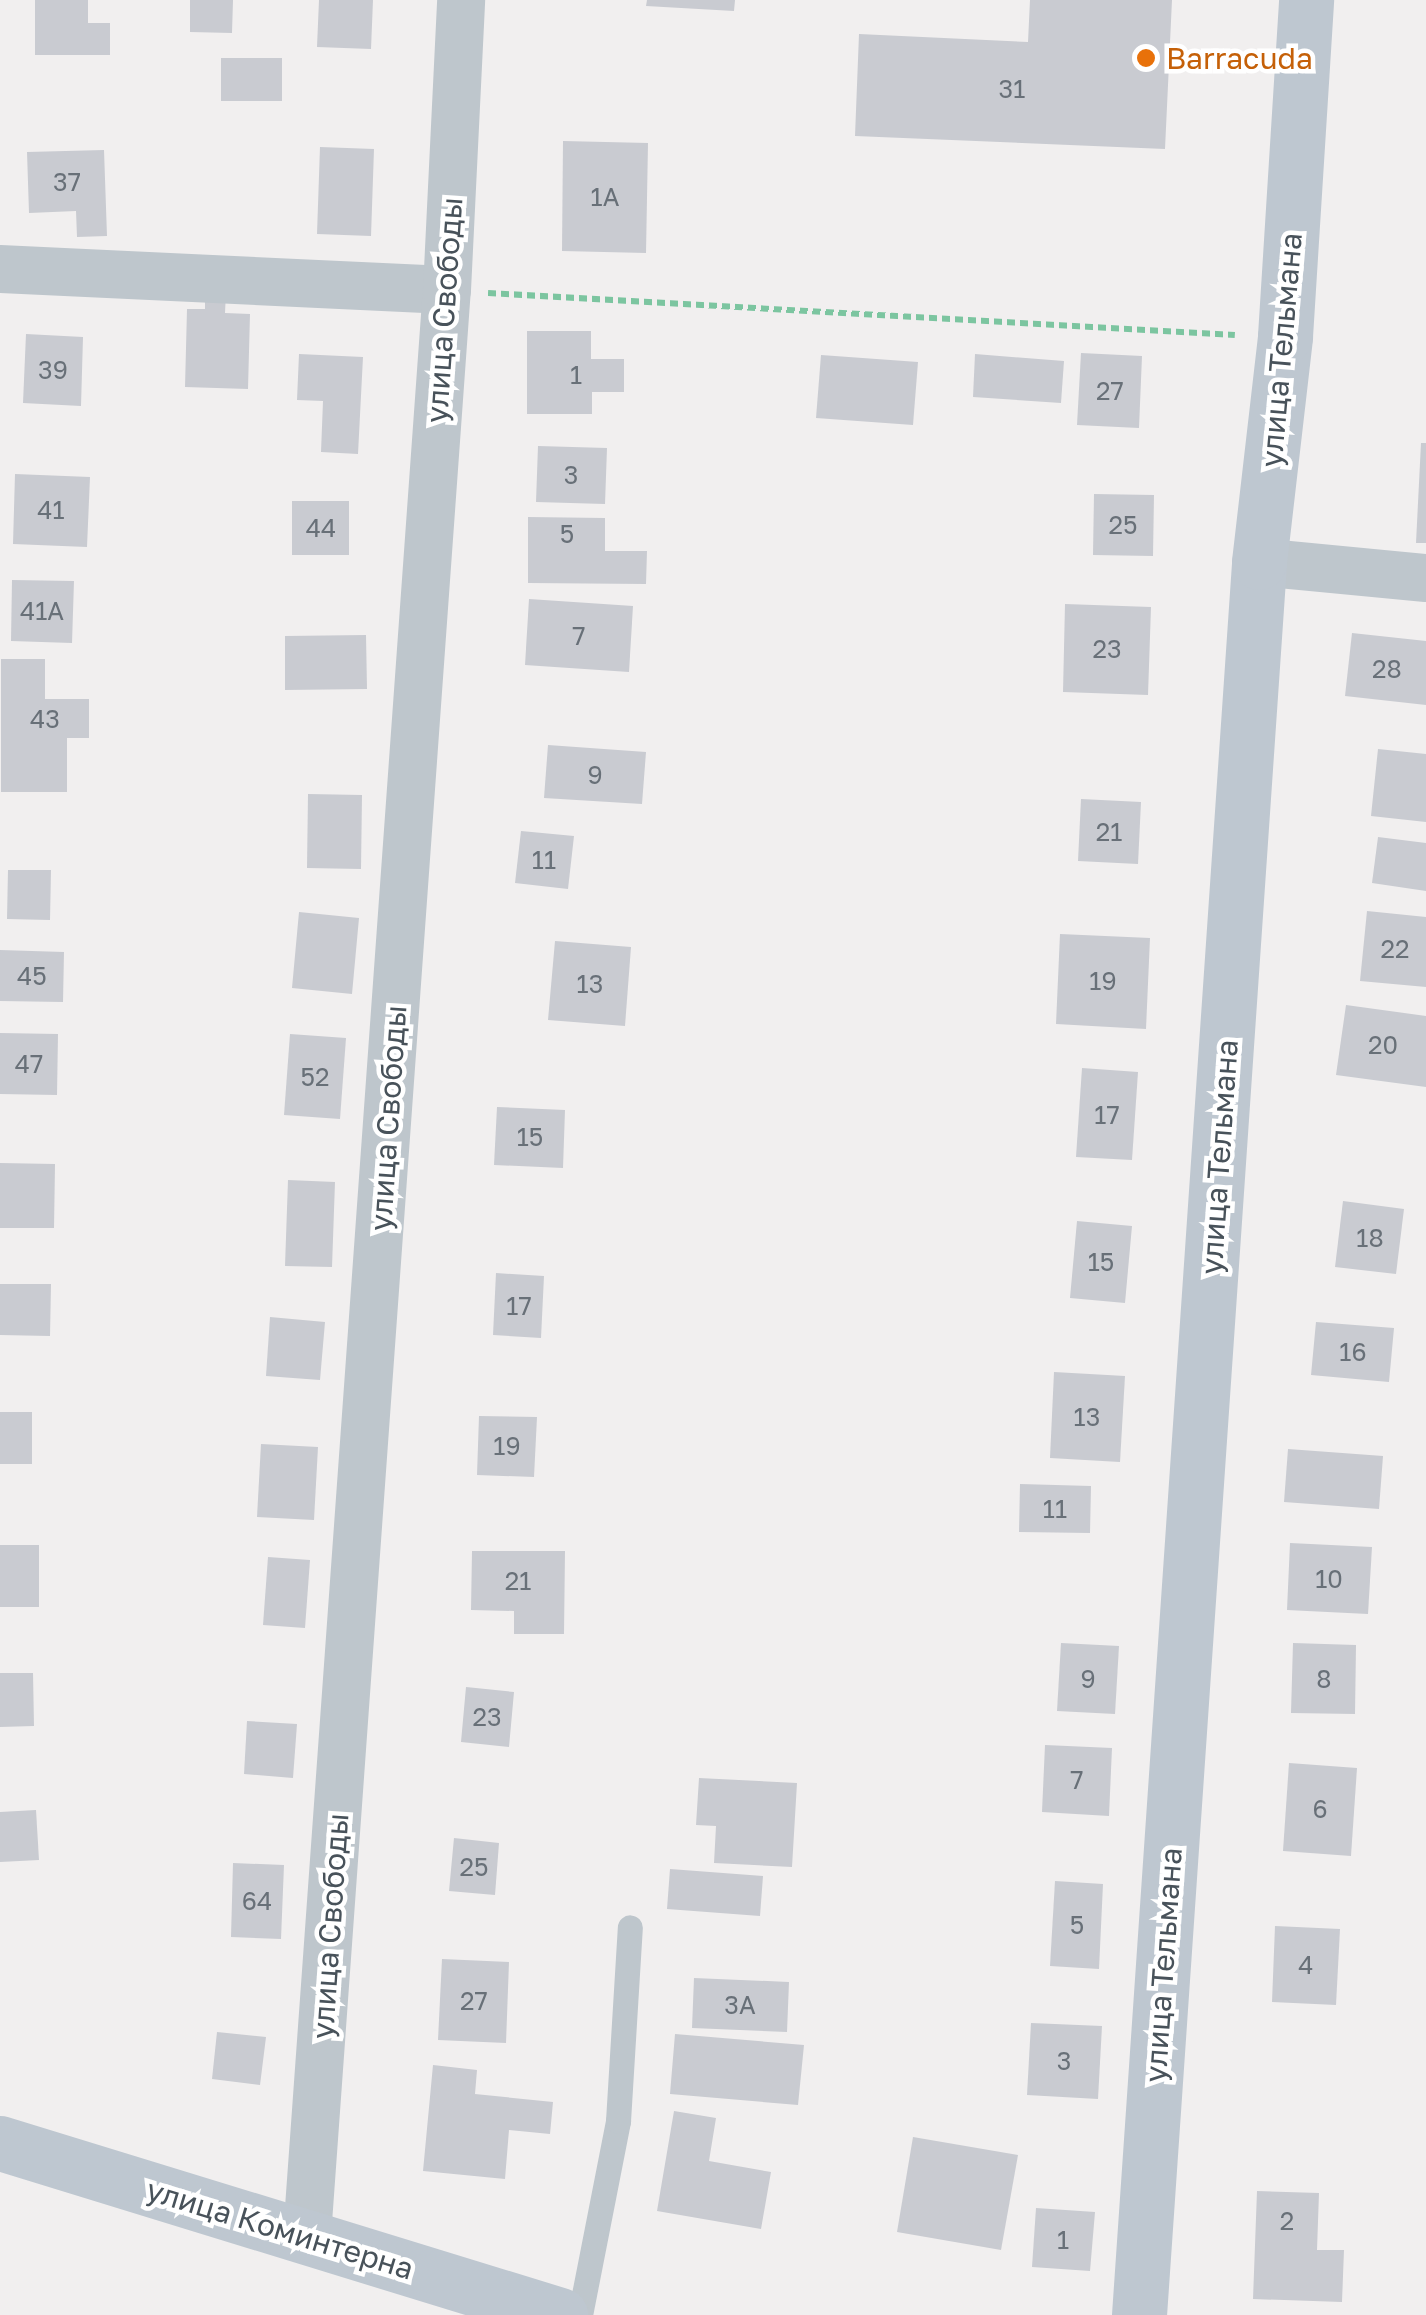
<!DOCTYPE html>
<html>
<head>
<meta charset="utf-8">
<style>
  body { margin:0 }
  #map { position:relative; width:1426px; height:2315px; overflow:hidden; background:#f1efef; font-family:"Golos Text",sans-serif }
  div>[style] { position:absolute }
  .building>* { inset:0; background:#c9cbd1 }
  .path>* { height:6px; margin-top:-3px; transform-origin:0; background:repeating-linear-gradient(90deg,#7cc5a0 0 8px,transparent 0 13px) }
  .lane>* { height:25px; margin:-12.5px; padding:0 12.5px; transform-origin:12.5px; border-radius:12.5px; background:#bec6cc }
  .street>* { height:48px; margin:-24px; padding:0 24px; transform-origin:24px; border-radius:24px; background:#bec6cc }
  .secondary>* { height:55px; margin:-27.5px; padding:0 27.5px; transform-origin:27.5px; border-radius:27.5px; background:#bec7d0 }
  .dots>* { width:28px; height:28px; translate:-50% -50%; box-sizing:border-box; border:5px solid #fff; border-radius:50% }
  span { translate:-50% -50%; white-space:nowrap; text-align:center; line-height:1.15; -webkit-text-stroke:9px #fff; paint-order:stroke }
  .number-label { font-size:25px; color:#687078 }
  .number-label span { -webkit-text-stroke-width:0 }
  .food-label { font-size:30px; color:#c56008 }
  .left { translate:0 -50%; text-align:left }
  .street-label { font-size:30px; color:#48525a }
</style>
</head>
<body>
<div id="map">
  <div class="building">
    <i style="clip-path:polygon(35px 0,88px 0,88px 23px,110px 23px,110px 55px,35px 55px)"></i>
    <i style="clip-path:polygon(190px 0,233px 0,232px 33px,190px 32px)"></i>
    <i style="clip-path:polygon(319px 0,373px 0,371px 49px,317px 47px)"></i>
    <i style="clip-path:polygon(647px 0,735px 0,734px 11px,646px 6px)"></i>
    <i style="clip-path:polygon(1030px 0,1172px 0,1165px 149px,855px 136px,859px 34px,1028px 42px)"></i>
    <i style="clip-path:polygon(221px 58px,282px 58px,282px 101px,221px 101px)"></i>
    <i style="clip-path:polygon(563px 141px,648px 143px,646px 253px,562px 251px)"></i>
    <i style="clip-path:polygon(320px 147px,374px 149px,371px 236px,317px 234px)"></i>
    <i style="clip-path:polygon(104px 150px,107px 236px,77px 237px,76px 211px,29px 213px,27px 152px)"></i>
    <i style="clip-path:polygon(205px 291px,226px 292px,225px 313px,250px 314px,248px 389px,185px 387px,187px 309px,205px 309px)"></i>
    <i style="clip-path:polygon(527px 331px,591px 331px,591px 359px,624px 359px,624px 392px,592px 392px,592px 414px,527px 414px)"></i>
    <i style="clip-path:polygon(26px 334px,83px 337px,81px 406px,23px 403px)"></i>
    <i style="clip-path:polygon(1081px 353px,1142px 356px,1139px 428px,1077px 425px)"></i>
    <i style="clip-path:polygon(299px 354px,363px 357px,358px 454px,321px 452px,323px 401px,297px 400px)"></i>
    <i style="clip-path:polygon(975px 354px,1064px 361px,1061px 403px,973px 397px)"></i>
    <i style="clip-path:polygon(821px 355px,918px 362px,913px 425px,816px 418px)"></i>
    <i style="clip-path:polygon(1421px 443px,1426px 443px,1426px 543px,1416px 543px)"></i>
    <i style="clip-path:polygon(538px 446px,607px 448px,605px 504px,536px 502px)"></i>
    <i style="clip-path:polygon(15px 474px,90px 477px,87px 547px,13px 544px)"></i>
    <i style="clip-path:polygon(1094px 494px,1154px 495px,1153px 556px,1093px 555px)"></i>
    <i style="clip-path:polygon(292px 501px,349px 501px,349px 555px,292px 555px)"></i>
    <i style="clip-path:polygon(528px 517px,605px 518px,605px 551px,647px 551px,646px 584px,528px 583px)"></i>
    <i style="clip-path:polygon(12px 580px,74px 581px,72px 643px,11px 641px)"></i>
    <i style="clip-path:polygon(529px 599px,633px 606px,629px 672px,525px 665px)"></i>
    <i style="clip-path:polygon(1065px 604px,1151px 607px,1148px 695px,1063px 692px)"></i>
    <i style="clip-path:polygon(1352px 633px,1426px 641px,1426px 705px,1345px 696px)"></i>
    <i style="clip-path:polygon(366px 635px,367px 689px,285px 690px,285px 636px)"></i>
    <i style="clip-path:polygon(1px 659px,45px 659px,45px 699px,89px 699px,89px 738px,67px 738px,67px 792px,1px 792px)"></i>
    <i style="clip-path:polygon(548px 745px,646px 752px,642px 804px,544px 798px)"></i>
    <i style="clip-path:polygon(1378px 749px,1426px 754px,1426px 822px,1371px 816px)"></i>
    <i style="clip-path:polygon(308px 794px,362px 795px,361px 869px,307px 868px)"></i>
    <i style="clip-path:polygon(1081px 799px,1141px 802px,1138px 864px,1078px 861px)"></i>
    <i style="clip-path:polygon(521px 831px,574px 836px,568px 889px,515px 883px)"></i>
    <i style="clip-path:polygon(1378px 837px,1426px 843px,1426px 891px,1372px 883px)"></i>
    <i style="clip-path:polygon(8px 870px,51px 870px,50px 920px,7px 919px)"></i>
    <i style="clip-path:polygon(1367px 911px,1426px 917px,1426px 987px,1360px 981px)"></i>
    <i style="clip-path:polygon(299px 912px,359px 918px,352px 994px,292px 988px)"></i>
    <i style="clip-path:polygon(1060px 934px,1150px 938px,1146px 1029px,1056px 1024px)"></i>
    <i style="clip-path:polygon(555px 941px,631px 947px,625px 1026px,548px 1020px)"></i>
    <i style="clip-path:polygon(0 950px,64px 952px,63px 1002px,0 1001px)"></i>
    <i style="clip-path:polygon(1346px 1005px,1426px 1016px,1426px 1087px,1336px 1075px)"></i>
    <i style="clip-path:polygon(0 1033px,58px 1034px,57px 1095px,0 1094px)"></i>
    <i style="clip-path:polygon(290px 1034px,346px 1038px,340px 1119px,284px 1115px)"></i>
    <i style="clip-path:polygon(1082px 1068px,1138px 1072px,1132px 1160px,1076px 1157px)"></i>
    <i style="clip-path:polygon(497px 1107px,565px 1110px,563px 1168px,494px 1165px)"></i>
    <i style="clip-path:polygon(0 1163px,55px 1164px,54px 1228px,0 1228px)"></i>
    <i style="clip-path:polygon(288px 1180px,335px 1182px,332px 1267px,285px 1266px)"></i>
    <i style="clip-path:polygon(1343px 1201px,1404px 1209px,1396px 1274px,1335px 1267px)"></i>
    <i style="clip-path:polygon(1077px 1221px,1132px 1226px,1125px 1303px,1070px 1298px)"></i>
    <i style="clip-path:polygon(496px 1273px,544px 1276px,541px 1338px,493px 1335px)"></i>
    <i style="clip-path:polygon(0 1284px,51px 1284px,50px 1336px,0 1335px)"></i>
    <i style="clip-path:polygon(270px 1317px,325px 1322px,320px 1380px,266px 1376px)"></i>
    <i style="clip-path:polygon(1316px 1322px,1394px 1328px,1389px 1382px,1311px 1375px)"></i>
    <i style="clip-path:polygon(1054px 1372px,1125px 1376px,1120px 1462px,1050px 1458px)"></i>
    <i style="clip-path:polygon(0 1412px,32px 1412px,32px 1464px,0 1464px)"></i>
    <i style="clip-path:polygon(479px 1416px,537px 1417px,534px 1477px,477px 1475px)"></i>
    <i style="clip-path:polygon(261px 1444px,318px 1447px,314px 1520px,257px 1517px)"></i>
    <i style="clip-path:polygon(1288px 1449px,1383px 1456px,1379px 1509px,1284px 1502px)"></i>
    <i style="clip-path:polygon(1020px 1484px,1091px 1486px,1090px 1533px,1019px 1532px)"></i>
    <i style="clip-path:polygon(1290px 1543px,1372px 1547px,1368px 1614px,1287px 1610px)"></i>
    <i style="clip-path:polygon(0 1545px,39px 1545px,39px 1607px,0 1607px)"></i>
    <i style="clip-path:polygon(472px 1551px,565px 1551px,564px 1634px,514px 1634px,514px 1611px,471px 1610px)"></i>
    <i style="clip-path:polygon(268px 1557px,310px 1560px,305px 1628px,263px 1625px)"></i>
    <i style="clip-path:polygon(1061px 1643px,1119px 1646px,1115px 1714px,1057px 1711px)"></i>
    <i style="clip-path:polygon(1293px 1643px,1356px 1645px,1355px 1714px,1291px 1713px)"></i>
    <i style="clip-path:polygon(0 1673px,33px 1673px,34px 1726px,0 1727px)"></i>
    <i style="clip-path:polygon(466px 1687px,514px 1692px,509px 1747px,461px 1742px)"></i>
    <i style="clip-path:polygon(247px 1721px,297px 1724px,293px 1778px,244px 1774px)"></i>
    <i style="clip-path:polygon(1045px 1745px,1112px 1748px,1109px 1816px,1042px 1812px)"></i>
    <i style="clip-path:polygon(1289px 1763px,1357px 1768px,1351px 1856px,1283px 1851px)"></i>
    <i style="clip-path:polygon(699px 1778px,797px 1783px,792px 1867px,714px 1863px,716px 1826px,696px 1825px)"></i>
    <i style="clip-path:polygon(36px 1810px,39px 1860px,0 1862px,0 1812px)"></i>
    <i style="clip-path:polygon(454px 1838px,499px 1843px,495px 1895px,449px 1891px)"></i>
    <i style="clip-path:polygon(233px 1863px,284px 1865px,281px 1939px,231px 1937px)"></i>
    <i style="clip-path:polygon(670px 1869px,763px 1876px,760px 1916px,667px 1909px)"></i>
    <i style="clip-path:polygon(1055px 1881px,1103px 1884px,1099px 1969px,1050px 1966px)"></i>
    <i style="clip-path:polygon(1275px 1926px,1340px 1929px,1336px 2005px,1272px 2002px)"></i>
    <i style="clip-path:polygon(442px 1959px,509px 1962px,506px 2043px,438px 2040px)"></i>
    <i style="clip-path:polygon(694px 1978px,789px 1982px,787px 2032px,692px 2028px)"></i>
    <i style="clip-path:polygon(1031px 2023px,1102px 2026px,1098px 2099px,1027px 2095px)"></i>
    <i style="clip-path:polygon(217px 2032px,266px 2037px,260px 2085px,212px 2079px)"></i>
    <i style="clip-path:polygon(675px 2034px,804px 2045px,798px 2105px,670px 2094px)"></i>
    <i style="clip-path:polygon(433px 2065px,477px 2070px,475px 2094px,553px 2102px,550px 2134px,509px 2130px,505px 2179px,423px 2171px)"></i>
    <i style="clip-path:polygon(674px 2111px,716px 2118px,709px 2161px,771px 2172px,761px 2229px,657px 2211px)"></i>
    <i style="clip-path:polygon(913px 2137px,1018px 2155px,1001px 2250px,897px 2232px)"></i>
    <i style="clip-path:polygon(1257px 2191px,1319px 2193px,1317px 2250px,1344px 2250px,1342px 2302px,1253px 2299px)"></i>
    <i style="clip-path:polygon(1036px 2208px,1095px 2212px,1090px 2271px,1032px 2267px)"></i>
  </div>
  <div class="path">
    <i style="left:488px;top:293px;width:748px;rotate:3.22deg"></i>
  </div>
  <div class="lane">
    <i style="left:580px;top:2315px;width:198px;rotate:-78.9deg"></i>
    <i style="left:618px;top:2121px;width:194px;rotate:-86.5deg"></i>
  </div>
  <div class="street">
    <i style="left:0;top:269px;width:447px;rotate:2.7deg"></i>
    <i style="left:1259px;top:562px;width:168px;rotate:5.5deg"></i>
    <i style="left:307px;top:2236px;width:1951px;rotate:-85.89deg"></i>
    <i style="left:447px;top:290px;width:290px;rotate:-87.2deg"></i>
  </div>
  <div class="secondary">
    <i style="left:0;top:2143px;width:586px;rotate:17.07deg"></i>
    <i style="left:1139px;top:2315px;width:1757px;rotate:-86.08deg"></i>
    <i style="left:1259px;top:562px;width:227px;rotate:-83.4deg"></i>
    <i style="left:1285px;top:336px;width:337px;rotate:-86.4deg"></i>
  </div>
  <div class="dots">
    <i style="left:1146px;top:58px;background:#e8710a"></i>
  </div>
  <div class="number-label">
    <span style="left:1012px;top:89px">31</span>
    <span style="left:67px;top:182px">37</span>
    <span style="left:605px;top:197px">1А</span>
    <span style="left:53px;top:370px">39</span>
    <span style="left:576px;top:375px">1</span>
    <span style="left:1110px;top:391px">27</span>
    <span style="left:571px;top:475px">3</span>
    <span style="left:51px;top:510px">41</span>
    <span style="left:1123px;top:525px">25</span>
    <span style="left:321px;top:528px">44</span>
    <span style="left:567px;top:534px">5</span>
    <span style="left:42px;top:611px">41А</span>
    <span style="left:579px;top:636px">7</span>
    <span style="left:1107px;top:649px">23</span>
    <span style="left:1387px;top:669px">28</span>
    <span style="left:45px;top:719px">43</span>
    <span style="left:595px;top:775px">9</span>
    <span style="left:1109px;top:832px">21</span>
    <span style="left:544px;top:860px">11</span>
    <span style="left:1395px;top:949px">22</span>
    <span style="left:32px;top:976px">45</span>
    <span style="left:1103px;top:981px">19</span>
    <span style="left:590px;top:984px">13</span>
    <span style="left:1383px;top:1045px">20</span>
    <span style="left:29px;top:1064px">47</span>
    <span style="left:315px;top:1077px">52</span>
    <span style="left:1107px;top:1115px">17</span>
    <span style="left:530px;top:1137px">15</span>
    <span style="left:1370px;top:1238px">18</span>
    <span style="left:1101px;top:1262px">15</span>
    <span style="left:519px;top:1306px">17</span>
    <span style="left:1353px;top:1352px">16</span>
    <span style="left:1087px;top:1417px">13</span>
    <span style="left:507px;top:1446px">19</span>
    <span style="left:1055px;top:1509px">11</span>
    <span style="left:1329px;top:1579px">10</span>
    <span style="left:518px;top:1581px">21</span>
    <span style="left:1088px;top:1679px">9</span>
    <span style="left:1324px;top:1679px">8</span>
    <span style="left:487px;top:1717px">23</span>
    <span style="left:1077px;top:1780px">7</span>
    <span style="left:1320px;top:1809px">6</span>
    <span style="left:474px;top:1867px">25</span>
    <span style="left:257px;top:1901px">64</span>
    <span style="left:1077px;top:1925px">5</span>
    <span style="left:1306px;top:1965px">4</span>
    <span style="left:474px;top:2001px">27</span>
    <span style="left:740px;top:2005px">3А</span>
    <span style="left:1064px;top:2061px">3</span>
    <span style="left:1287px;top:2221px">2</span>
    <span style="left:1063px;top:2240px">1</span>
  </div>
  <div class="food-label">
    <span class="left" style="left:1166px;top:58px">Barracuda</span>
  </div>
  <div class="street-label">
    <span style="left:444px;top:310px;rotate:-86deg">улица Свободы</span>
    <span style="left:1281px;top:350px;rotate:-85deg">улица Тельмана</span>
    <span style="left:388px;top:1118px;rotate:-86deg">улица Свободы</span>
    <span style="left:1219px;top:1157px;rotate:-86deg">улица Тельмана</span>
    <span style="left:330px;top:1926px;rotate:-86deg">улица Свободы</span>
    <span style="left:1163px;top:1965px;rotate:-86deg">улица Тельмана</span>
    <span style="left:280px;top:2229px;rotate:17deg">улица Коминтерна</span>
  </div>
</div>
</body>
</html>
